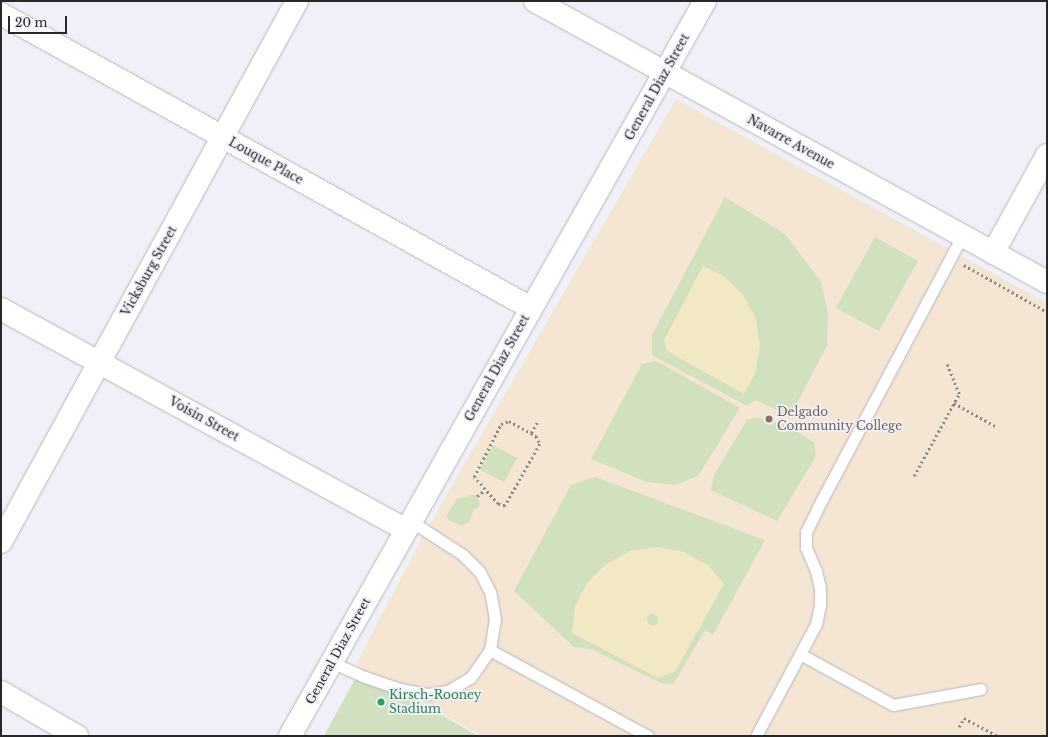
<!DOCTYPE html>
<html>
<head>
<meta charset="utf-8">
<style>
  body { margin:0 }
  #map { position:relative; width:1048px; height:737px; overflow:hidden; background:#f0f1f8; font-family:"Libre Baskerville",serif }
  div>[style] { position:absolute }
  .education>* { inset:0; background:#f5e5d3 }
  .green>* { inset:0; background:#d1e0be }
  .sand>* { inset:0; background:#f2e8c3 }
  .path>* { height:2.5px; margin-top:-1.25px; transform-origin:0; background:repeating-linear-gradient(90deg,#86878b 0 2px,transparent 0 5px) }
  .roads { filter:drop-shadow(0 0 1px #b6b7be) drop-shadow(0 0 1px #b6b7be) }
  .service>* { height:11px; margin:-5.5px; padding:0 5.5px; transform-origin:5.5px; border-radius:5.5px; background:#fff }
  .minor>* { height:22px; margin:-11px; padding:0 11px; transform-origin:11px; border-radius:11px; background:#fff }
  .dots>* { width:11px; height:11px; translate:-50% -50%; box-sizing:border-box; border:2px solid #f0f1f8; border-radius:50% }
  span { translate:-50% -50%; white-space:nowrap; text-align:center; line-height:1.15; -webkit-text-stroke:3.5px #f0f1f8; paint-order:stroke }
  .street-label { font-size:12px; color:#27282a }
  .education-label { font-size:12px; color:#785e54 }
  .left { translate:0 -50%; text-align:left }
  .leisure-label { font-size:12px; color:#27864d }
  .frame { position:absolute; inset:0; border:2px solid #27282a; pointer-events:none }
  .scale { position:absolute; left:8px; top:16px; width:59px; height:18px; box-sizing:border-box; border:2px solid #27282a; border-top:0; padding-left:5px; font-size:12px; line-height:14px; white-space:nowrap; color:#27282a; -webkit-text-stroke:3px #f0f1f8; paint-order:stroke }
</style>
</head>
<body>
<div id="map">
  <div class="education">
    <i style="clip-path:polygon(676px 99px,1047px 303px,1047px 736px,481px 736px,356px 664px,424px 534px)"></i>
  </div>
  <div class="green">
    <i style="clip-path:polygon(725px 197px,785px 234px,821px 282px,828px 313px,827px 346px,790px 416px,755px 400px,747px 406px,652px 355px,652px 335px)"></i>
    <i style="clip-path:polygon(875px 237px,918px 261px,879px 331px,836px 308px)"></i>
    <i style="clip-path:polygon(656px 361px,740px 408px,698px 476px,675px 485px,647px 482px,591px 459px,642px 364px)"></i>
    <i style="clip-path:polygon(755px 417px,783px 424px,814px 442px,816px 456px,777px 521px,711px 490px,714px 475px,747px 420px)"></i>
    <i style="clip-path:polygon(493px 445px,517px 458px,504px 482px,480px 470px)"></i>
    <i style="clip-path:polygon(595px 477px,765px 540px,713px 635px,705px 630px,674px 683px,663px 684px,591px 649px,574px 647px,514px 591px,571px 485px)"></i>
    <i style="clip-path:polygon(472px 495px,477px 496px,480px 504px,478px 508px,474px 509px,469px 522px,462px 526px,449px 520px,446px 516px,457px 499px)"></i>
    <i style="clip-path:polygon(361px 668px,478px 736px,324px 736px)"></i>
  </div>
  <div class="sand">
    <i style="clip-path:polygon(703px 266px,724px 276px,743px 295px,756px 319px,760px 346px,755px 373px,744px 394px,667px 351px,664px 340px)"></i>
    <i style="clip-path:polygon(evenodd,657px 547px,684px 552px,708px 565px,724px 584px,675px 672px,658px 678px,572px 633px,575px 607px,587px 583px,606px 564px,630px 551px,657px 547px,652px 613px,658px 617px,658px 623px,655px 625px,650px 625px,647px 621px,647px 617px,652px 613px)"></i>
  </div>
  <div class="path">
    <i style="left:964px;top:265px;width:95px;rotate:29.5deg"></i>
    <i style="left:954px;top:403px;width:49px;rotate:29.2deg"></i>
    <i style="left:509px;top:421px;width:31px;rotate:29deg"></i>
    <i style="left:536px;top:436px;width:9px;rotate:63deg"></i>
    <i style="left:540px;top:444px;width:71px;rotate:119.4deg"></i>
    <i style="left:505px;top:506px;width:7px;rotate:-164deg"></i>
    <i style="left:498px;top:504px;width:36px;rotate:-132deg"></i>
    <i style="left:474px;top:477px;width:59px;rotate:-63deg"></i>
    <i style="left:501px;top:424px;width:9px;rotate:-21deg"></i>
    <i style="left:531px;top:433px;width:14px;rotate:-60deg"></i>
    <i style="left:914px;top:476px;width:94px;rotate:-61.2deg"></i>
    <i style="left:959px;top:394px;width:32px;rotate:-112deg"></i>
    <i style="left:477px;top:496px;width:10px;rotate:-37deg"></i>
    <i style="left:959px;top:727px;width:10px;rotate:-61deg"></i>
    <i style="left:964px;top:718px;width:38px;rotate:28deg"></i>
  </div>
  <div class="roads">
    <div class="service">
      <i style="left:490px;top:650px;width:180px;rotate:28.6deg"></i>
      <i style="left:800px;top:654px;width:106px;rotate:28.7deg"></i>
      <i style="left:893px;top:705px;width:89px;rotate:-10.3deg"></i>
      <i style="left:331px;top:662px;width:37px;rotate:24deg"></i>
      <i style="left:365px;top:677px;width:37px;rotate:19deg"></i>
      <i style="left:400px;top:689px;width:28px;rotate:10deg"></i>
      <i style="left:428px;top:694px;width:20px;rotate:-9deg"></i>
      <i style="left:448px;top:691px;width:27px;rotate:-31deg"></i>
      <i style="left:471px;top:677px;width:33px;rotate:-55deg"></i>
      <i style="left:490px;top:650px;width:31px;rotate:-81deg"></i>
      <i style="left:495px;top:619px;width:27px;rotate:-100deg"></i>
      <i style="left:490px;top:592px;width:22px;rotate:-117deg"></i>
      <i style="left:480px;top:572px;width:24px;rotate:-135deg"></i>
      <i style="left:463px;top:555px;width:62px;rotate:-146.8deg"></i>
      <i style="left:756px;top:736px;width:127px;rotate:-61.8deg"></i>
      <i style="left:816px;top:624px;width:19px;rotate:-78deg"></i>
      <i style="left:820px;top:605px;width:17px;rotate:-90deg"></i>
      <i style="left:820px;top:588px;width:17px;rotate:-103deg"></i>
      <i style="left:816px;top:571px;width:26px;rotate:-113deg"></i>
      <i style="left:806px;top:547px;width:15px;rotate:-90deg"></i>
      <i style="left:806px;top:532px;width:28px;rotate:-64deg"></i>
      <i style="left:818px;top:507px;width:307px;rotate:-62deg"></i>
    </div>
    <div class="minor">
      <i style="left:535px;top:1px;width:584px;rotate:28.76deg"></i>
      <i style="left:1px;top:14px;width:606px;rotate:29.02deg"></i>
      <i style="left:993px;top:253px;width:112px;rotate:-61.1deg"></i>
      <i style="left:1px;top:309px;width:461px;rotate:28.6deg"></i>
      <i style="left:1px;top:542px;width:617px;rotate:-61.32deg"></i>
      <i style="left:1px;top:692px;width:88px;rotate:30.1deg"></i>
      <i style="left:290px;top:736px;width:844px;rotate:-60.55deg"></i>
    </div>
  </div>
  <div class="dots">
    <i style="left:769px;top:419px;background:#8d6e63"></i>
    <i style="left:381px;top:702px;background:#2e9e5b"></i>
  </div>
  <div class="street-label">
    <span style="left:657px;top:87px;rotate:-61deg">General Diaz Street</span>
    <span style="left:791px;top:142px;rotate:29deg">Navarre Avenue</span>
    <span style="left:266px;top:161px;rotate:29deg">Louque Place</span>
    <span style="left:149px;top:271px;rotate:-61deg">Vicksburg Street</span>
    <span style="left:497px;top:368px;rotate:-61deg">General Diaz Street</span>
    <span style="left:204px;top:419px;rotate:29deg">Voisin Street</span>
    <span style="left:338px;top:651px;rotate:-61deg">General Diaz Street</span>
  </div>
  <div class="education-label">
    <span class="left" style="left:777px;top:419px">Delgado<br>Community College</span>
  </div>
  <div class="leisure-label">
    <span class="left" style="left:389px;top:702px">Kirsch-Rooney<br>Stadium</span>
  </div>
  <div class="frame"></div>
  <div class="scale">20 m</div>
</div>
</body>
</html>
